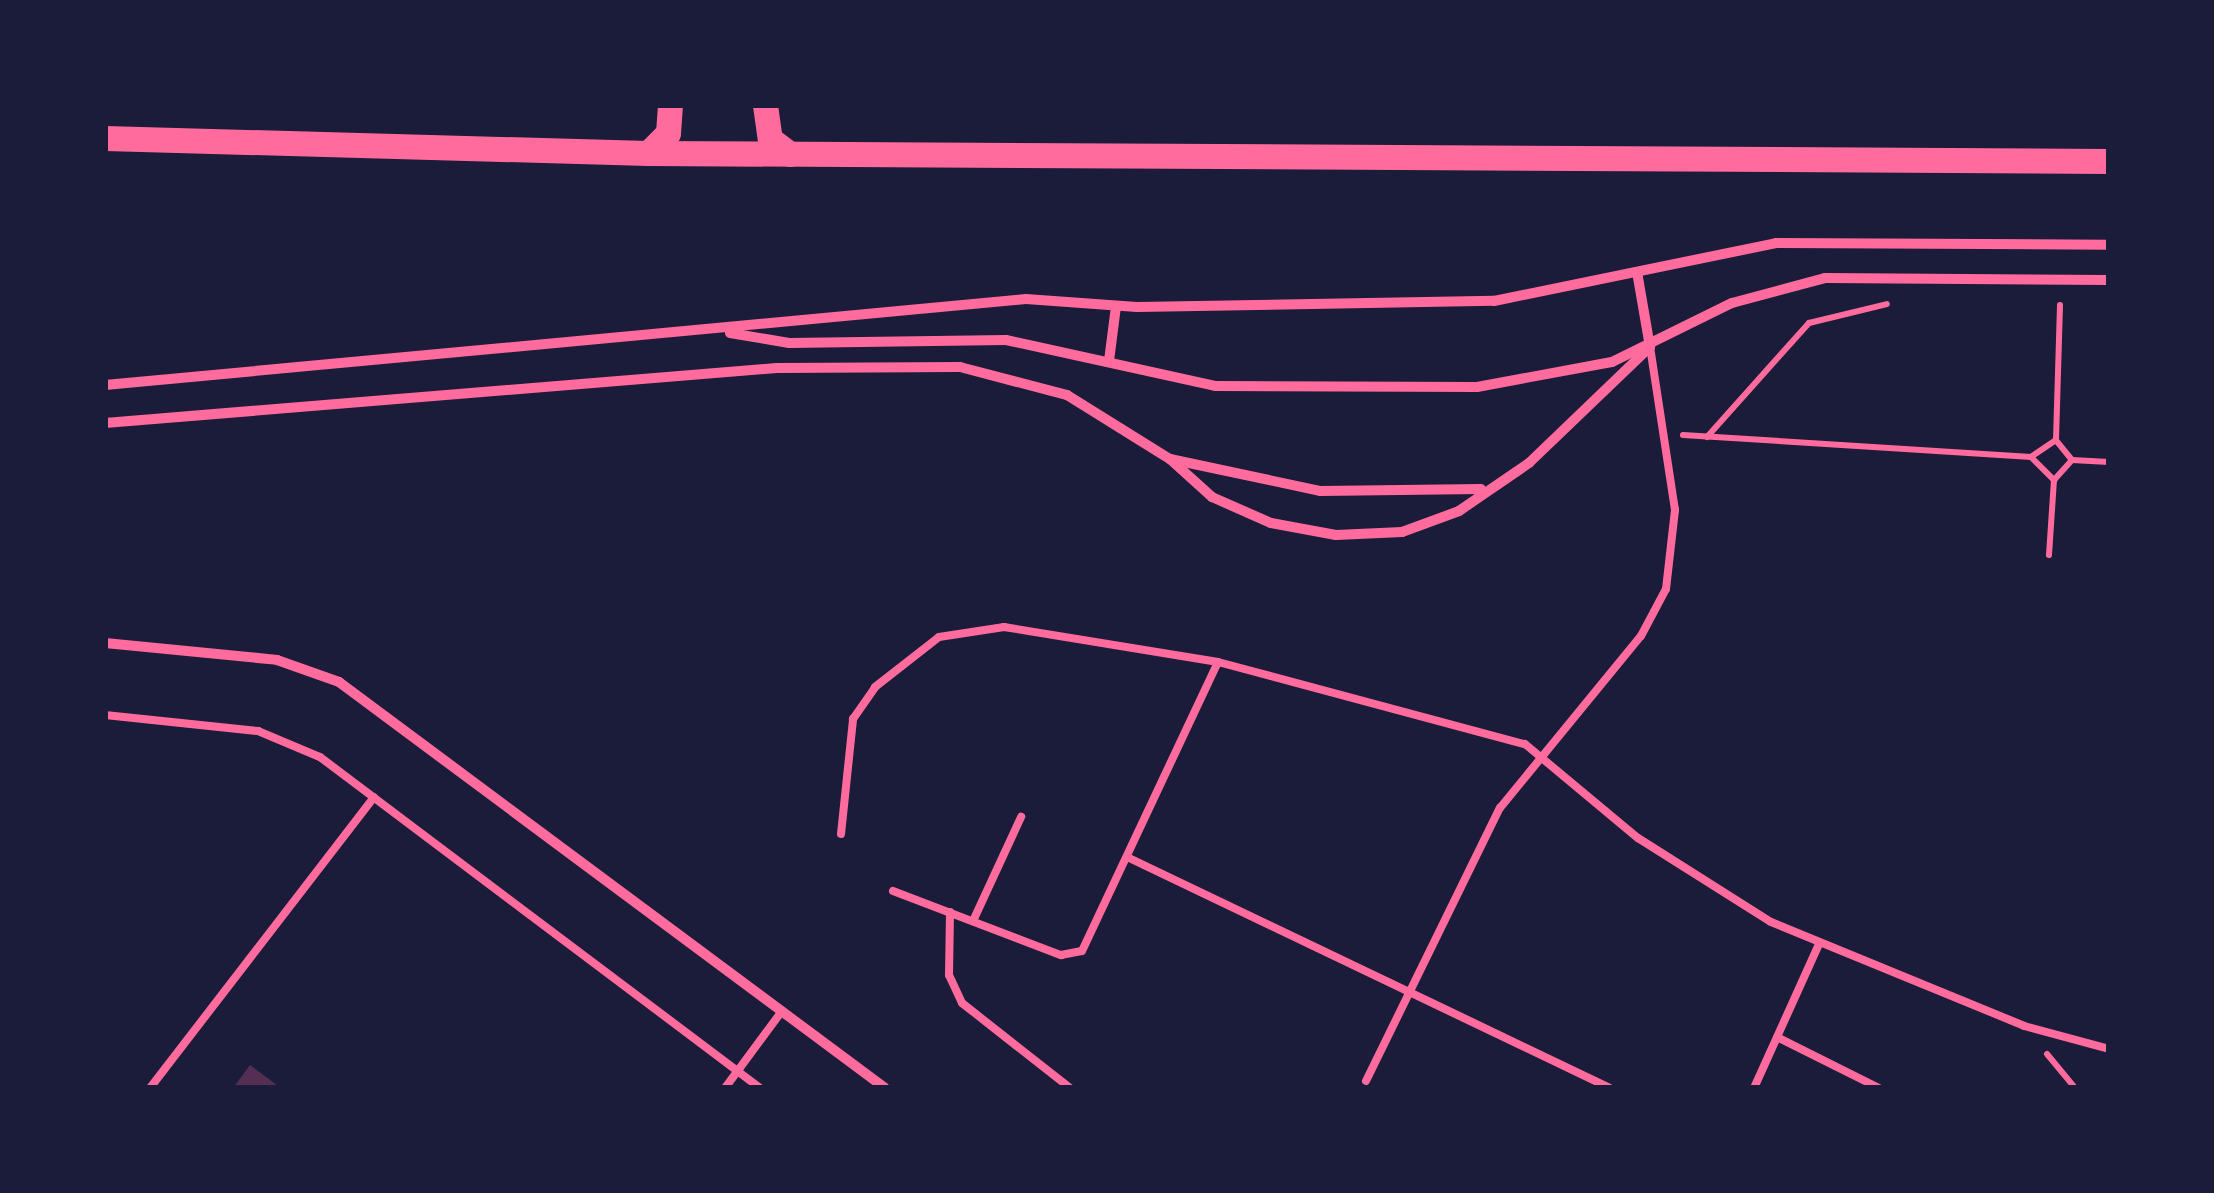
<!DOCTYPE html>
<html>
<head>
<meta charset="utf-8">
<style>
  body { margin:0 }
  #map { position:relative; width:2214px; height:1193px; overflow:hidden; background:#1b1b3a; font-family:Manrope,sans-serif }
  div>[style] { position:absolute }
  .building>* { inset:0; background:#542f53 }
  .path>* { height:6px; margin:-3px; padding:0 3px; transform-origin:3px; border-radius:3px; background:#ff6b9d }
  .service>* { height:8px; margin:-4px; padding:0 4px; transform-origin:4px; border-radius:4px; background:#ff6b9d }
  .minor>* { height:10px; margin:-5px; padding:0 5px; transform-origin:5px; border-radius:5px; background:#ff6b9d }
  .primary>* { height:25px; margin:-12.5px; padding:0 12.5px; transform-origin:12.5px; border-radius:12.5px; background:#ff6b9d }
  span { translate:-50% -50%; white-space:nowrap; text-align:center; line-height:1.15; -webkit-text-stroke:10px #1b1b3a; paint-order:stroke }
  .frame { position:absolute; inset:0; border:108px solid #1b1b3a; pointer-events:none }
</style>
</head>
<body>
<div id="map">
  <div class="building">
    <i style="clip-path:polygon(250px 1065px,281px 1088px,233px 1088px)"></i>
  </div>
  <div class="path">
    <i style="left:1683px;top:435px;width:349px;rotate:3.6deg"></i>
    <i style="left:1707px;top:437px;width:153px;rotate:-48.2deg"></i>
    <i style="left:1809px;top:323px;width:80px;rotate:-13.7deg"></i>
    <i style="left:2056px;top:440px;width:30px;rotate:146deg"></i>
    <i style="left:2031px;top:457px;width:33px;rotate:45deg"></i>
    <i style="left:2054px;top:480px;width:27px;rotate:-48deg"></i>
    <i style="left:2072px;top:460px;width:26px;rotate:-129deg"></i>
    <i style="left:2056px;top:440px;width:135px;rotate:-88.3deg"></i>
    <i style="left:2072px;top:460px;width:37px;rotate:3deg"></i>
    <i style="left:2049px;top:555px;width:75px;rotate:-86.2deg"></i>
    <i style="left:2047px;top:1054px;width:44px;rotate:50.5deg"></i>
  </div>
  <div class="service">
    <i style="left:105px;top:715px;width:154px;rotate:6deg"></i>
    <i style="left:258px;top:731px;width:67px;rotate:22.8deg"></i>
    <i style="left:320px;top:757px;width:551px;rotate:36.95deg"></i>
    <i style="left:841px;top:834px;width:116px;rotate:-84deg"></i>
    <i style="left:853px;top:719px;width:39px;rotate:-55deg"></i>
    <i style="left:875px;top:687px;width:81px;rotate:-38deg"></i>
    <i style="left:939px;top:637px;width:66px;rotate:-8.7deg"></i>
    <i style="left:1004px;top:627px;width:217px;rotate:9.3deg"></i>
    <i style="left:1218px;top:662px;width:318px;rotate:15deg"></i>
    <i style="left:1525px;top:744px;width:147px;rotate:39.8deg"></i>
    <i style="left:1638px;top:838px;width:157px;rotate:32.3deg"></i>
    <i style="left:1771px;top:922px;width:274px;rotate:22.3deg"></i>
    <i style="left:2024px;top:1026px;width:88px;rotate:15.1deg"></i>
    <i style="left:1127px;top:857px;width:535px;rotate:25.56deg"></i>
    <i style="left:893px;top:891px;width:180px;rotate:20.9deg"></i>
    <i style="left:1061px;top:955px;width:21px;rotate:-11deg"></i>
    <i style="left:1082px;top:951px;width:319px;rotate:-64.8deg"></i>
    <i style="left:950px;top:912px;width:63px;rotate:90.9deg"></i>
    <i style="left:949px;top:975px;width:31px;rotate:65deg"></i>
    <i style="left:962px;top:1003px;width:137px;rotate:38.2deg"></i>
    <i style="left:973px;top:921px;width:115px;rotate:-65.2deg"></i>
    <i style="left:1777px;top:1037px;width:114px;rotate:26.6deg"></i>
    <i style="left:1366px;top:1081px;width:304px;rotate:-63.9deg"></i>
    <i style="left:1500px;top:808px;width:222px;rotate:-50.7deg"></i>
    <i style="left:1641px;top:636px;width:53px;rotate:-62deg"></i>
    <i style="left:1666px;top:589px;width:80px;rotate:-83.5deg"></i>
    <i style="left:1675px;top:510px;width:165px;rotate:-98.7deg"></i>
    <i style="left:150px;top:1088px;width:367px;rotate:-52.4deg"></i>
    <i style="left:725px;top:1088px;width:96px;rotate:-53.5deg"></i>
    <i style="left:1754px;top:1088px;width:158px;rotate:-65.7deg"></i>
  </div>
  <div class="minor">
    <i style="left:730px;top:333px;width:60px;rotate:9.6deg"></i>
    <i style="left:789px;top:343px;width:217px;rotate:-0.8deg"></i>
    <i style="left:1006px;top:340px;width:214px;rotate:12.4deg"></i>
    <i style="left:1215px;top:386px;width:262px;rotate:0.2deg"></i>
    <i style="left:1477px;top:387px;width:137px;rotate:-10.5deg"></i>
    <i style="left:1612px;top:362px;width:134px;rotate:-26.2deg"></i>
    <i style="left:1732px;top:303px;width:96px;rotate:-15deg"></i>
    <i style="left:1825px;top:278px;width:284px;rotate:0.4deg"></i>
    <i style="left:1109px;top:361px;width:55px;rotate:-82.7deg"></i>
    <i style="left:105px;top:385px;width:925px;rotate:-5.33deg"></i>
    <i style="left:1026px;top:299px;width:111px;rotate:4.1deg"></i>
    <i style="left:1137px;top:307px;width:357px;rotate:-1deg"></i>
    <i style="left:1494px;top:301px;width:288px;rotate:-11.6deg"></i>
    <i style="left:1776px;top:243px;width:333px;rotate:0.3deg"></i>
    <i style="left:105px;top:423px;width:674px;rotate:-4.68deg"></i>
    <i style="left:777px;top:368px;width:183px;rotate:-0.3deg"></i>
    <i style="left:960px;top:367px;width:111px;rotate:14.7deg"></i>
    <i style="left:1067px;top:395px;width:121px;rotate:31.9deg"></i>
    <i style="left:1170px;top:459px;width:57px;rotate:42.1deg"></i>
    <i style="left:1212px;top:497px;width:64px;rotate:23.8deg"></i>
    <i style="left:1271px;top:523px;width:66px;rotate:10.5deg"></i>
    <i style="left:1336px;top:535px;width:66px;rotate:-2.6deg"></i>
    <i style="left:1402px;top:532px;width:61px;rotate:-20.2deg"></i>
    <i style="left:1459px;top:511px;width:85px;rotate:-34.4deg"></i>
    <i style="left:1529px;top:463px;width:168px;rotate:-43.8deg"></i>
    <i style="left:1650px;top:347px;width:76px;rotate:-99.8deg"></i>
    <i style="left:1170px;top:459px;width:153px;rotate:12deg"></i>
    <i style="left:1320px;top:491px;width:161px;rotate:-0.7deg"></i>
    <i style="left:105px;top:643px;width:173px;rotate:5.6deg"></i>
    <i style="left:277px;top:660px;width:66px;rotate:19.5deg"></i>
    <i style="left:339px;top:682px;width:680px;rotate:36.63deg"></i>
  </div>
  <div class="primary">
    <i style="left:765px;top:105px;width:34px;rotate:82deg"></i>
    <i style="left:770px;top:139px;width:25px;rotate:37deg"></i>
    <i style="left:105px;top:138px;width:543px;rotate:1.58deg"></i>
    <i style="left:648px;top:153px;width:1461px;rotate:0.31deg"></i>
    <i style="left:648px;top:153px;width:28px;rotate:-45deg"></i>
    <i style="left:668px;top:133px;width:28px;rotate:-86deg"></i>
  </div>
  <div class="frame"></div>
</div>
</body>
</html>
